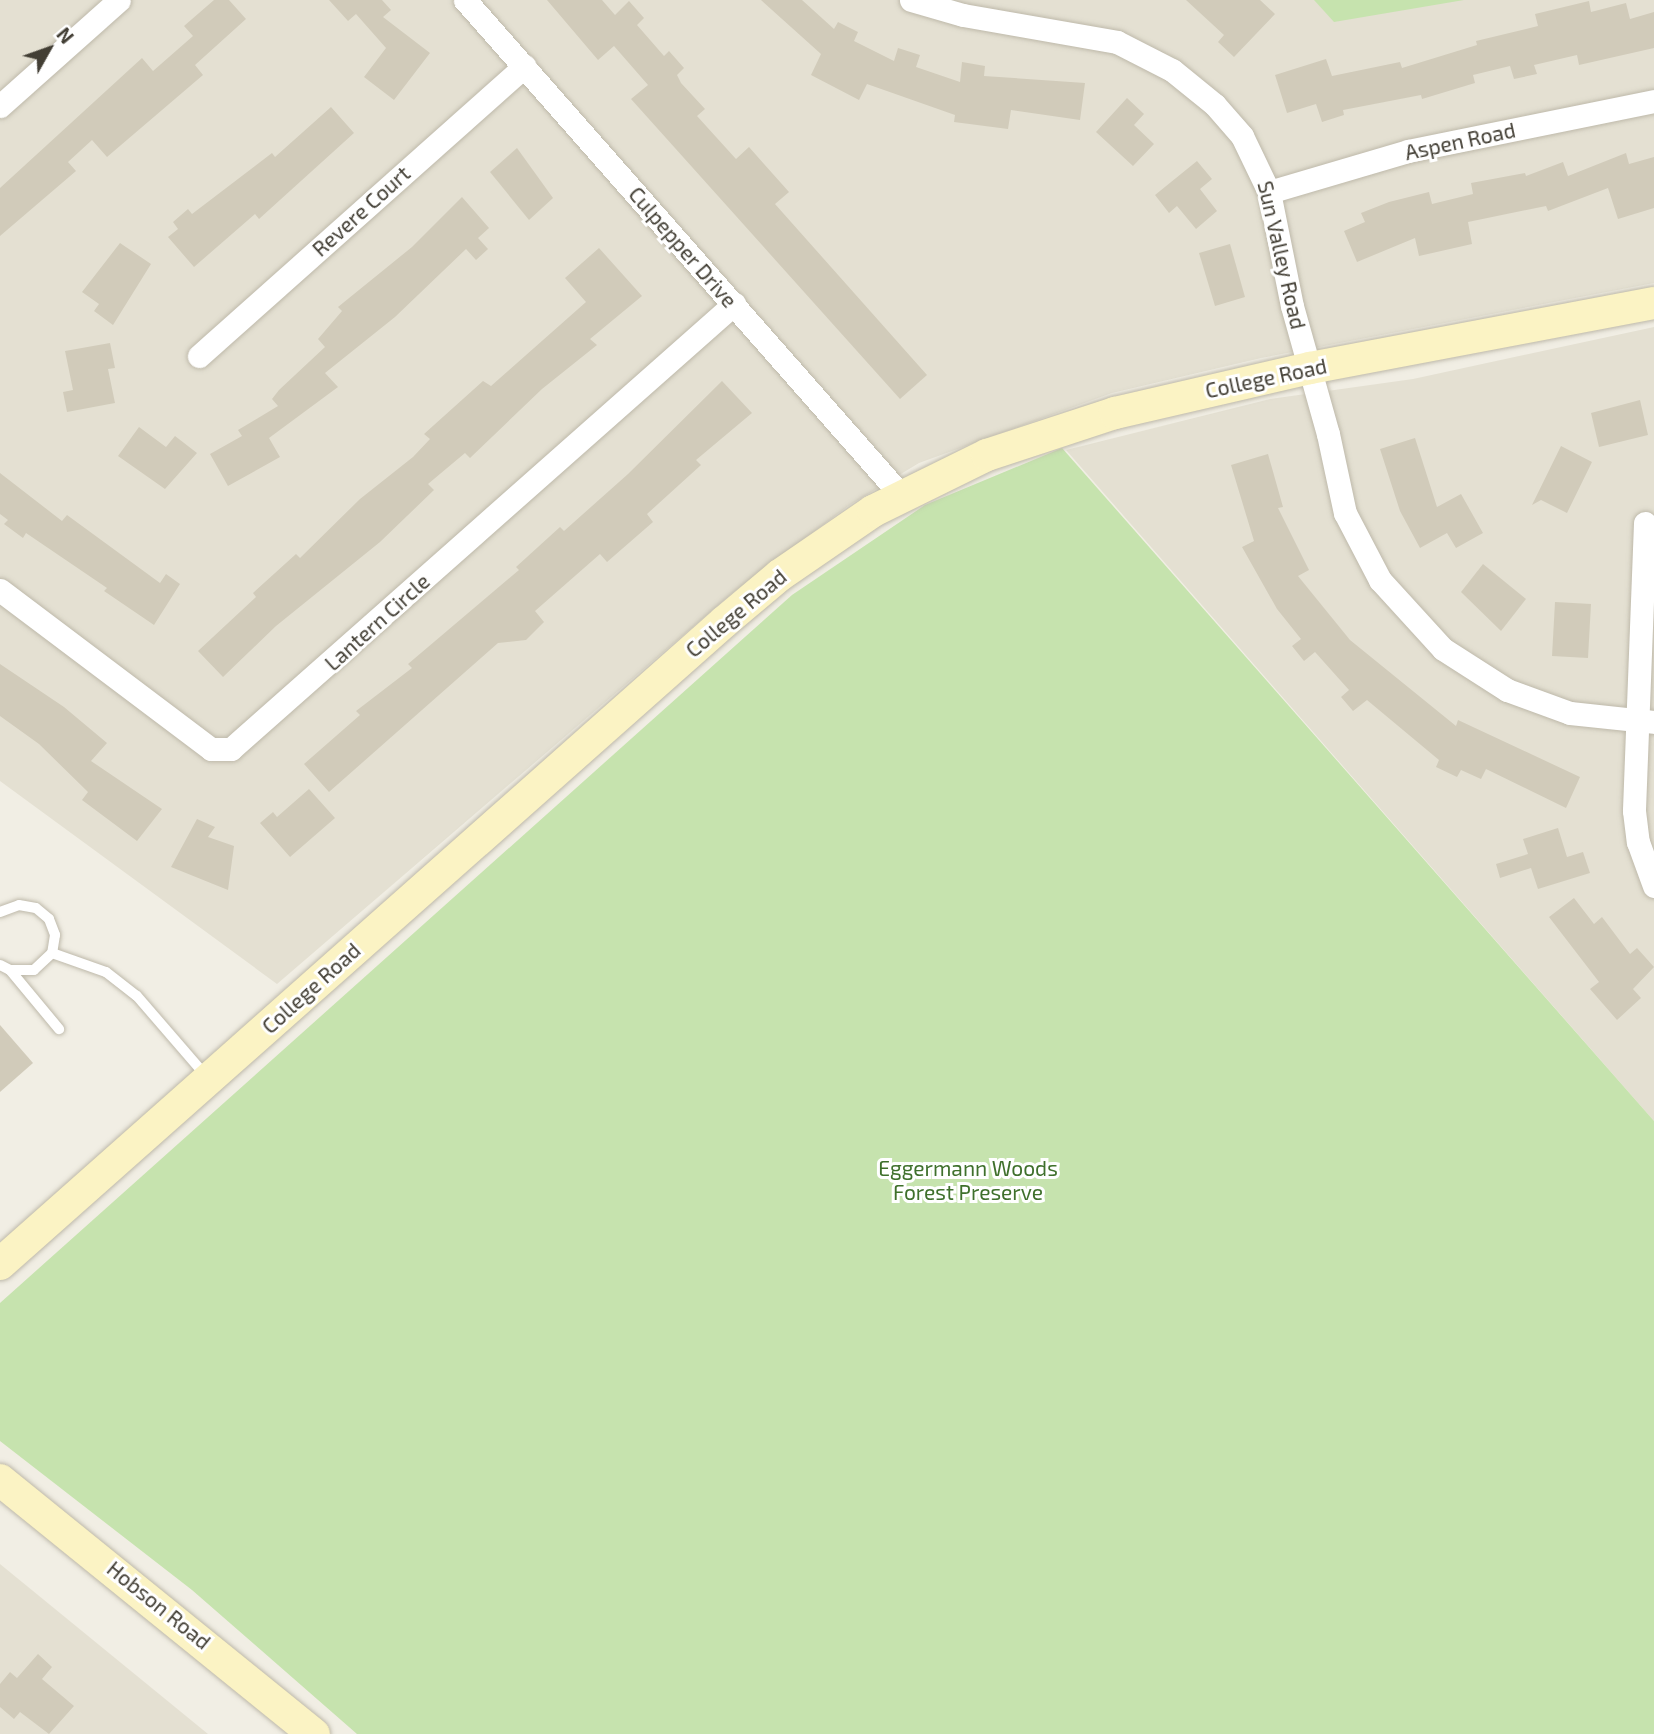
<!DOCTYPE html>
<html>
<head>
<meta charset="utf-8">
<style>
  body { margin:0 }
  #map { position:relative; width:1654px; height:1734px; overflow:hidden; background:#f1eee4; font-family:"Exo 2",sans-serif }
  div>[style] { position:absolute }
  .residential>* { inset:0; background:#e4e0d2 }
  .green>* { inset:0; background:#c6e3ae }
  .building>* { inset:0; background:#d1cbba }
  .roads { filter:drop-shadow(0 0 2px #beb9aa) drop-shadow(0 0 2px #beb9aa) }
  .service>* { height:10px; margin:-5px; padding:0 5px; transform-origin:5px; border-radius:5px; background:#fff }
  .minor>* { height:23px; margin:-11.5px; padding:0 11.5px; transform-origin:11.5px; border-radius:11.5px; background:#fff }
  .secondary>* { height:32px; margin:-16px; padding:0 16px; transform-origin:16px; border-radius:16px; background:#fbf3c4 }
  span { translate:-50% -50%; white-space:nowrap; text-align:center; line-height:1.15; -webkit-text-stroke:6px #fff; paint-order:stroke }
  .street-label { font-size:21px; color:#423e34 }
  .park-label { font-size:21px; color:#3f702c }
  .north { position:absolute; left:14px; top:14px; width:70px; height:70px; -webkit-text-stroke:5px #fff; paint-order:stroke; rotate:50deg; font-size:19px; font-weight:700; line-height:28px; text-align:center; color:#423e34 }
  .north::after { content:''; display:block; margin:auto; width:24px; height:32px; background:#423e34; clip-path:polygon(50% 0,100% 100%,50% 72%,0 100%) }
</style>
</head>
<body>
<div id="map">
  <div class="residential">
    <i style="clip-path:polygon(0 0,1654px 0,1654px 283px,1261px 358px,1112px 393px,919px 463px,848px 506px,731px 594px,277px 984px,0 781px)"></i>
    <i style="clip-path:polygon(1654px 327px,1654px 1121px,1066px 450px,1270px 399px,1413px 379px)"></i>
    <i style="clip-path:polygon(0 1564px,208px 1734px,0 1734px)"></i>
  </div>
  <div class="green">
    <i style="clip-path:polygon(1314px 0,1464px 0,1334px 22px)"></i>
    <i style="clip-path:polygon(1062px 448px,1654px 1121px,1654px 1734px,357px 1734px,192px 1590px,0 1441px,0 1303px,792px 595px,925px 505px)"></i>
  </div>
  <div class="building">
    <i style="clip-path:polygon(214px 0,229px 0,246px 19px,195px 65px,203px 75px,107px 157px,92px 140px,68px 162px,76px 171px,0 236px,0 188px,142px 58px,153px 71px,193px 36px,184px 26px)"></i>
    <i style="clip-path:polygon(329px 0,382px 0,391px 10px,383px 17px,430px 53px,394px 100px,364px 77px,386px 48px,356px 14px,348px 21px)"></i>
    <i style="clip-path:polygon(547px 0,602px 0,615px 15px,629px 1px,644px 18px,637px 25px,664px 56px,669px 51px,684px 68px,677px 75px,681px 83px,705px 109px,697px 116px,736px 159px,749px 147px,789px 192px,775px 204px,927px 375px,900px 399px,631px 99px,648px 85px,614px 46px,598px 60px)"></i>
    <i style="clip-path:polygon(761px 0,802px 0,834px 29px,838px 22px,858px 32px,854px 41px,894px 61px,898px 48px,920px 55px,916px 67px,960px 82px,962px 62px,985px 66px,984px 76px,1085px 83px,1080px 120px,1011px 110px,1008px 129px,954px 122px,955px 115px,867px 84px,859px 100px,811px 75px,821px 54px)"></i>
    <i style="clip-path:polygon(1186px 0,1260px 0,1275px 14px,1234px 57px,1218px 42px,1224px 35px)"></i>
    <i style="clip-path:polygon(1589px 1px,1591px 12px,1626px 3px,1630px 19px,1654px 12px,1654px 48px,1579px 65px,1577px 55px,1534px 65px,1537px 74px,1514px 79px,1510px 66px,1473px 75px,1475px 83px,1422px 99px,1421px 95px,1343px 110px,1344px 115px,1322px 122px,1316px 104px,1287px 113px,1275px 75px,1326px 59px,1332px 76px,1400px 62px,1402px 68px,1477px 45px,1476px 41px,1538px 26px,1535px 14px)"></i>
    <i style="clip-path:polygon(1127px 98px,1144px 114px,1134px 125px,1154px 144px,1133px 166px,1096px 132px)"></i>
    <i style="clip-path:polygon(331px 107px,354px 133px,259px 219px,255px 214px,194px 267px,168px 237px,178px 229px,173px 222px,188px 209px,192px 214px,272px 153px,275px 157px)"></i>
    <i style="clip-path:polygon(517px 148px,553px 198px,529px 220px,490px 172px)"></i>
    <i style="clip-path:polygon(1626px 153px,1629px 164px,1654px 157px,1654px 208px,1618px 219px,1608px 188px,1548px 211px,1546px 206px,1468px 222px,1472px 244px,1419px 256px,1415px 238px,1357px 262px,1344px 231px,1365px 222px,1361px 213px,1389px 202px,1429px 192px,1432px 204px,1473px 194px,1471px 183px,1525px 173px,1526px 176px,1563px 162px,1568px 176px)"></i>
    <i style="clip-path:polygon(1197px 161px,1212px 179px,1200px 189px,1217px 211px,1196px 229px,1177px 206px,1169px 213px,1155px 195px)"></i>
    <i style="clip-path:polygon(462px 197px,489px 228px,478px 238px,488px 249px,476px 260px,466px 249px,395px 317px,325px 373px,338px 387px,269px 438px,280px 457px,228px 486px,210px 454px,242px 436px,238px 430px,278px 406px,272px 399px,279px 390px,325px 347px,318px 339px,342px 311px,338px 307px,412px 247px)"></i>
    <i style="clip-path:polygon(120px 243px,151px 264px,113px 325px,94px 311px,99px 304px,82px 292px)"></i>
    <i style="clip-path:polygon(1230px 244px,1245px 297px,1215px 306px,1199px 253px)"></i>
    <i style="clip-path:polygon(599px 248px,642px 296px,590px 339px,597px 345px,542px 389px,470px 458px,465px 453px,428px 484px,434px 490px,380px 542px,276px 626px,223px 677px,198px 651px,256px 597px,253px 593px,296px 554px,300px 558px,360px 499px,413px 457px,430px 439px,424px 434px,483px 381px,491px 386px,586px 302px,565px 278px)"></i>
    <i style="clip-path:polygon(110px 343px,115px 368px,108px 369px,115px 403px,67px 412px,63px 392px,73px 390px,65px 351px)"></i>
    <i style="clip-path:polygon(722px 381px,752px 413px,696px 460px,701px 465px,647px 514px,653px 522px,607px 562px,600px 554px,535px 611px,544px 622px,526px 640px,498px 643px,329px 792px,304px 764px,360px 715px,356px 711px,412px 668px,408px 664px,519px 570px,516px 567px,560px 527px,564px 531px,628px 474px)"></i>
    <i style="clip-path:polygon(1640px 400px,1648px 435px,1599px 447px,1591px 413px)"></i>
    <i style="clip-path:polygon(139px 427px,166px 447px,175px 436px,197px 453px,165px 489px,118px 456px)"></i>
    <i style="clip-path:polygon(1415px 438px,1437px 507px,1461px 494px,1483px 533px,1456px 548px,1447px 533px,1420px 548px,1400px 511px,1380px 449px)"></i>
    <i style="clip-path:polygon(1561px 446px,1592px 462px,1567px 513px,1541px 500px,1532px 505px)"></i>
    <i style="clip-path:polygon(1268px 454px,1283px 507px,1278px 508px,1309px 570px,1298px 576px,1350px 640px,1456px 726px,1458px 720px,1580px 777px,1566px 808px,1486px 769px,1481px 779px,1461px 770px,1457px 777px,1436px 767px,1439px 760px,1367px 700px,1353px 711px,1341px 697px,1349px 690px,1315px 652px,1304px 661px,1292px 646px,1301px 639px,1277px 609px,1242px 547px,1254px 541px,1231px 465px)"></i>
    <i style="clip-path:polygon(0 473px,62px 521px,67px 515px,160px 583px,166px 574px,180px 584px,154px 625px,104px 591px,107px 588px,26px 533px,23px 538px,4px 524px,8px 520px,0 514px)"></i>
    <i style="clip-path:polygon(1483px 564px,1526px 599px,1501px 631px,1461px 592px)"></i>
    <i style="clip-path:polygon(1555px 602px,1591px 604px,1588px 658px,1552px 656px)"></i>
    <i style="clip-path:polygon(0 664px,64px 707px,107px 743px,91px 761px,162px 809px,137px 841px,82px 800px,88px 792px,39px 744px,0 716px)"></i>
    <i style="clip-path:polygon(309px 789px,335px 818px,290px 857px,260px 823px,273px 812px,277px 817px)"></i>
    <i style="clip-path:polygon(197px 819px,215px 827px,208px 837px,234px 846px,228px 890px,171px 867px)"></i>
    <i style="clip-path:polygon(1558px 828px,1567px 857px,1583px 852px,1590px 873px,1538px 889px,1531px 868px,1500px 878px,1496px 864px,1528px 854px,1523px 839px)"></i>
    <i style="clip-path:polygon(1574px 898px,1594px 924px,1602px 917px,1630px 954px,1637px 948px,1654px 967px,1633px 989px,1641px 998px,1617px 1020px,1590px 989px,1599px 982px,1549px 917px)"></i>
    <i style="clip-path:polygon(0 1025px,33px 1063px,0 1092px)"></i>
    <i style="clip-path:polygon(38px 1654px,52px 1667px,42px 1679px,74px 1706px,49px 1734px,20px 1712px,14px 1719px,0 1707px,0 1684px,10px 1672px,17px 1678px)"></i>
  </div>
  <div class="roads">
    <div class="service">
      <i style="left:0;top:912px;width:20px;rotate:-20deg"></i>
      <i style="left:19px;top:905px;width:17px;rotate:10deg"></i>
      <i style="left:36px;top:908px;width:17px;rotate:40deg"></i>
      <i style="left:49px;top:919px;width:17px;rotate:69deg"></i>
      <i style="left:55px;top:935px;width:18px;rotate:99deg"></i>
      <i style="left:52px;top:953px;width:25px;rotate:137deg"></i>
      <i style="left:34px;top:970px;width:24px;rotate:180deg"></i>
      <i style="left:10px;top:970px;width:11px;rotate:-153deg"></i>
      <i style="left:52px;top:953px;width:57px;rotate:19.4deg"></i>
      <i style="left:106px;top:972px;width:39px;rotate:38deg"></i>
      <i style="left:137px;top:996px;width:107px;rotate:49.2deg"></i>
      <i style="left:10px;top:970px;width:77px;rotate:50.3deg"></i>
    </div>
    <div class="minor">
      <i style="left:465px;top:0;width:660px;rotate:48.63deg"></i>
      <i style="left:911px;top:0;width:54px;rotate:16.1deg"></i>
      <i style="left:963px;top:15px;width:156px;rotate:9.9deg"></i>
      <i style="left:1117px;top:42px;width:62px;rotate:27deg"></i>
      <i style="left:1172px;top:70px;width:55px;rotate:39.1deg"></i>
      <i style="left:1215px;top:105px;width:41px;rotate:48.9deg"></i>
      <i style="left:1242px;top:136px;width:62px;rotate:64.3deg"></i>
      <i style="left:1269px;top:192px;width:116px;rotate:78.6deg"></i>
      <i style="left:1292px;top:306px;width:133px;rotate:74.3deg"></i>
      <i style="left:1328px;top:434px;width:81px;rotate:77.9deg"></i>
      <i style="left:1345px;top:513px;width:76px;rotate:62.4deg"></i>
      <i style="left:1380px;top:580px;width:93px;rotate:47.6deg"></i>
      <i style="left:1443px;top:649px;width:76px;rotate:32.6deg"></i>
      <i style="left:1507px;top:690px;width:67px;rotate:20.1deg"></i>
      <i style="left:1570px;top:713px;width:84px;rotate:6.1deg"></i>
      <i style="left:0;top:106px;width:159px;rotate:-41.7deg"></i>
      <i style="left:1269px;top:192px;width:145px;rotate:-16.4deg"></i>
      <i style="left:1408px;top:151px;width:251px;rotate:-11.5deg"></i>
      <i style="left:199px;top:356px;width:436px;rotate:-41.7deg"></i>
      <i style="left:1645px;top:523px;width:288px;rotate:92.2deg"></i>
      <i style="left:1634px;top:811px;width:31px;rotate:83deg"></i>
      <i style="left:1638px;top:842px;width:47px;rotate:70deg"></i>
      <i style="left:0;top:590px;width:264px;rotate:37deg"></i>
      <i style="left:211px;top:749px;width:20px"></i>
      <i style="left:231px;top:749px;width:672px;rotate:-41.5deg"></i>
    </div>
    <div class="secondary">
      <i style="left:0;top:1264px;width:968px;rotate:-41.56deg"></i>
      <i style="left:724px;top:622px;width:73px;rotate:-40deg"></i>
      <i style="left:780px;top:575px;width:113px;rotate:-34.5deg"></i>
      <i style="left:873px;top:511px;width:127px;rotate:-26.2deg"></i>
      <i style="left:987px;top:455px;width:135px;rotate:-18.2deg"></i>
      <i style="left:1115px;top:413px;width:200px;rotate:-13deg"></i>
      <i style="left:1310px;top:368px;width:350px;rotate:-10.7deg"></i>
      <i style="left:0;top:1480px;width:404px;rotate:39deg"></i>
    </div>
  </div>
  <div class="street-label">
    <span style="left:1460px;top:141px;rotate:-12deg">Aspen Road</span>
    <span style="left:361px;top:211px;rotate:-42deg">Revere Court</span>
    <span style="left:683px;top:247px;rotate:49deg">Culpepper Drive</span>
    <span style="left:1282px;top:255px;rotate:77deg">Sun Valley Road</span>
    <span style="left:1266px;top:378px;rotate:-12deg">College Road</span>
    <span style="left:736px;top:613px;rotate:-40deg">College Road</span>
    <span style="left:377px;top:622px;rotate:-42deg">Lantern Circle</span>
    <span style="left:311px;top:988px;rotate:-42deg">College Road</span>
    <span style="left:159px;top:1605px;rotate:39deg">Hobson Road</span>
  </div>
  <div class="park-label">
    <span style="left:968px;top:1180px">Eggermann Woods<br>Forest Preserve</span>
  </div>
  <div class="north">N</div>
</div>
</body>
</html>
